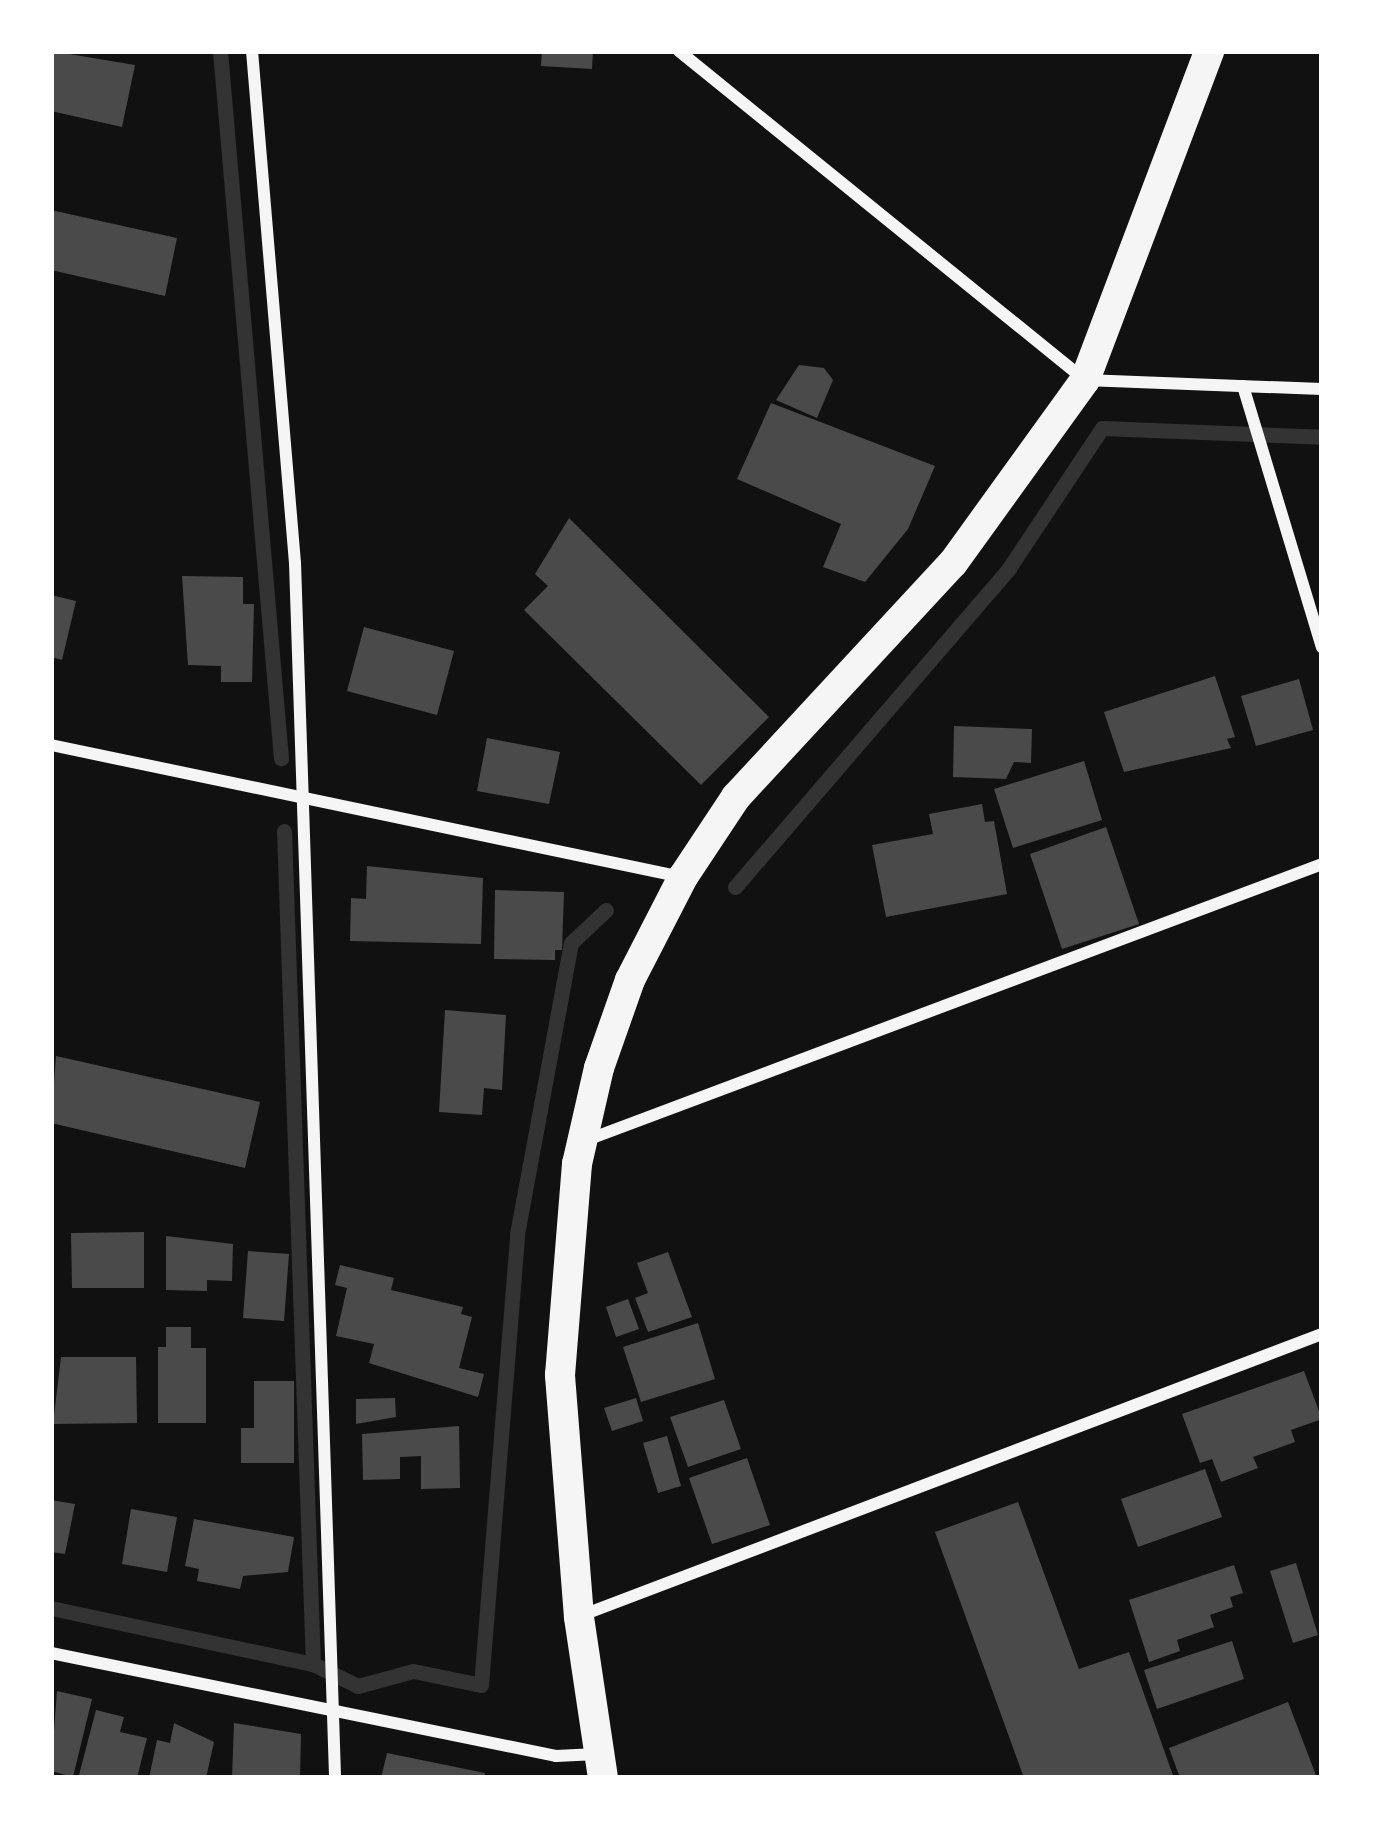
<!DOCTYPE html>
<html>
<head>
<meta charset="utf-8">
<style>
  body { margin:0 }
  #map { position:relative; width:1373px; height:1829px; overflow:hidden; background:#111; font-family:Jost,sans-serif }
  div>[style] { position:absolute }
  .stream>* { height:15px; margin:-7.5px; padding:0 7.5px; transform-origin:7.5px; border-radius:7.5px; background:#333 }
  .building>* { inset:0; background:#4a4a4a }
  .minor>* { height:12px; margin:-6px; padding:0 6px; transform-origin:6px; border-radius:6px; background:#f5f5f5 }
  .primary>* { height:30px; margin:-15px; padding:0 15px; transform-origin:15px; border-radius:15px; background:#f5f5f5 }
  span { translate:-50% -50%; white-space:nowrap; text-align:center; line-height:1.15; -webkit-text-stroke:9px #fff; paint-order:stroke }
  .frame { position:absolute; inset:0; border:54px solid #fff; pointer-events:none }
</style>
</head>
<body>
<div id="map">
  <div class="stream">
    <i style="left:220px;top:51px;width:710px;rotate:85.07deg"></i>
    <i style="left:284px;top:831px;width:834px;rotate:88.01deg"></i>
    <i style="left:735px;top:887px;width:421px;rotate:-49.3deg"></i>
    <i style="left:1009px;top:568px;width:168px;rotate:-56.4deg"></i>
    <i style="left:1102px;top:428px;width:220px;rotate:2.3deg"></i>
    <i style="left:51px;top:1608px;width:268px;rotate:12.1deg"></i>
    <i style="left:313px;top:1664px;width:50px;rotate:26.1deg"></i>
    <i style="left:358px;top:1686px;width:57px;rotate:-15.3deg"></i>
    <i style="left:413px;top:1671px;width:69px;rotate:11.6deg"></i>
    <i style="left:481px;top:1685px;width:452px;rotate:-85.4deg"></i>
    <i style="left:517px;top:1234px;width:296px;rotate:-79.5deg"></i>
    <i style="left:571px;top:943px;width:48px;rotate:-43.3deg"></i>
  </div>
  <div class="building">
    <i style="clip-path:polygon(51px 51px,135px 65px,122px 127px,51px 111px)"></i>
    <i style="clip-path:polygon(542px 51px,593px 51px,592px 69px,541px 66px)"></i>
    <i style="clip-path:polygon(51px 210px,177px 238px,165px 296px,51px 270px)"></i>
    <i style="clip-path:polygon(799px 365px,824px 368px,833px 380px,817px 418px,776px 400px)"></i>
    <i style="clip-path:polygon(771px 403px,935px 466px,908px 529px,865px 582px,823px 567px,841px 524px,737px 479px)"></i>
    <i style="clip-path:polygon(569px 518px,769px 717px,701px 785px,524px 610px,548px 586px,535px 574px)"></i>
    <i style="clip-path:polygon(182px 576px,243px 577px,243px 604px,254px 604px,252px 682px,221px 682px,221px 666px,188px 665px)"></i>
    <i style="clip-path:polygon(51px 595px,76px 601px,62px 660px,51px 657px)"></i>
    <i style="clip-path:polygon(364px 627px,454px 651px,437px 715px,347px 691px)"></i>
    <i style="clip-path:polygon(1215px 676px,1235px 737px,1227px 739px,1231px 748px,1124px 772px,1104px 712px)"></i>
    <i style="clip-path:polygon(1299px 679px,1313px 730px,1256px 746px,1241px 696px)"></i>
    <i style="clip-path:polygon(954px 726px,1032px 729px,1031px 763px,1014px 762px,1006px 779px,953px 777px)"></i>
    <i style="clip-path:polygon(487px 738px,560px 752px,549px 804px,477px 791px)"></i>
    <i style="clip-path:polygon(1084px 761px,1102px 820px,1013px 848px,994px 789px)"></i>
    <i style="clip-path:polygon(982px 804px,985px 822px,994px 821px,1007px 894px,886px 917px,872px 845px,933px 834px,929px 814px)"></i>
    <i style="clip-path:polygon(1106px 827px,1139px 924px,1062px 949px,1030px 854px)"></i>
    <i style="clip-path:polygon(367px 866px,483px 878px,481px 944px,350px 941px,351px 898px,366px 899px)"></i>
    <i style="clip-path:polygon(495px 890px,564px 892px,562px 950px,555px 950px,555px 960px,494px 959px)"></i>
    <i style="clip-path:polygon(445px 1010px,506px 1015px,502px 1090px,484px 1088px,482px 1115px,439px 1112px)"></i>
    <i style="clip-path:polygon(56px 1056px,260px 1102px,245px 1168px,51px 1123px)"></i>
    <i style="clip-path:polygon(144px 1232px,144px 1288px,72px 1288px,71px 1233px)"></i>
    <i style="clip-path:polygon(166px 1236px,233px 1244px,232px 1281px,207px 1280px,207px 1291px,166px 1290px)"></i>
    <i style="clip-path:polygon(248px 1251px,289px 1254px,284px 1321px,243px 1318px)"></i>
    <i style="clip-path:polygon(668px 1252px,692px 1317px,648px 1332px,635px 1298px,648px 1293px,637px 1263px)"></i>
    <i style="clip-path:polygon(340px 1265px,394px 1278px,391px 1290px,463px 1307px,461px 1314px,472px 1317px,459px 1368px,484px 1374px,478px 1397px,369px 1363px,374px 1344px,336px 1336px,347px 1288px,335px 1285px)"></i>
    <i style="clip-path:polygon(628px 1299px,639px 1329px,616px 1337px,606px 1307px)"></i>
    <i style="clip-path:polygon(698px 1323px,715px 1379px,641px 1402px,623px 1347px)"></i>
    <i style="clip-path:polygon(166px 1327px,191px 1327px,191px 1348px,206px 1348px,206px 1423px,158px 1423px,158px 1347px,166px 1347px)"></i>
    <i style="clip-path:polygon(61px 1357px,136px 1357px,137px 1423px,53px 1424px)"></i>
    <i style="clip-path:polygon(1304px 1371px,1322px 1419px,1291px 1430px,1295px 1442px,1253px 1457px,1258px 1468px,1221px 1482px,1212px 1459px,1200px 1463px,1182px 1414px)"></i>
    <i style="clip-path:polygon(254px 1381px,294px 1381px,294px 1463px,241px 1463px,241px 1428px,254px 1428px)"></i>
    <i style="clip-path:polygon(395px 1398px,396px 1417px,356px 1424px,356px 1399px)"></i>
    <i style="clip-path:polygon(636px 1398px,643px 1421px,612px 1431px,604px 1408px)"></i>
    <i style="clip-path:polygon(724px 1400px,741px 1449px,688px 1467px,670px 1417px)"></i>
    <i style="clip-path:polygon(459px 1426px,460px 1488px,421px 1489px,421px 1456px,400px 1457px,400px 1479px,363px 1480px,362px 1434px)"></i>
    <i style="clip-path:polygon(667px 1436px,681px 1486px,658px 1493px,643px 1443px)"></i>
    <i style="clip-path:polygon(747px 1458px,770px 1525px,712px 1544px,689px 1478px)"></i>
    <i style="clip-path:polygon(1205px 1469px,1222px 1517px,1138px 1547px,1121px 1499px)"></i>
    <i style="clip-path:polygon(51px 1500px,75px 1504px,65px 1554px,51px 1552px)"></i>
    <i style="clip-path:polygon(1018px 1502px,1079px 1669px,1129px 1652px,1174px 1778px,1024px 1778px,935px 1532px)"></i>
    <i style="clip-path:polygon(131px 1509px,177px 1517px,167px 1572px,122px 1564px)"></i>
    <i style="clip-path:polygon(194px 1519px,294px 1537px,288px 1572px,243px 1576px,240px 1589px,197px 1581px,199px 1569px,185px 1566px)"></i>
    <i style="clip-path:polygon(1296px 1563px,1318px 1635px,1293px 1643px,1270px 1571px)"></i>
    <i style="clip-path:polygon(1234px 1565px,1243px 1593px,1230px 1597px,1233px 1607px,1210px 1615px,1214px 1627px,1177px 1640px,1180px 1651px,1149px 1662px,1129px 1600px)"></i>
    <i style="clip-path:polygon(1232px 1641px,1244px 1679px,1157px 1709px,1144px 1670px)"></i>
    <i style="clip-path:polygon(57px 1691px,92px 1699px,73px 1777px,51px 1771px)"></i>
    <i style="clip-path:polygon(1288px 1702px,1317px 1778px,1180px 1778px,1169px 1748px)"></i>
    <i style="clip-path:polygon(96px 1710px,124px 1717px,120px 1732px,147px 1738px,137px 1778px,79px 1775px)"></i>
    <i style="clip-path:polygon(174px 1723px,214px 1742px,206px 1778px,149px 1778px,157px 1740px,170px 1743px)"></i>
    <i style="clip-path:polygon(234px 1723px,301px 1734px,300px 1778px,232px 1778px)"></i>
    <i style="clip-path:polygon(387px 1753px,485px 1773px,484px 1778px,381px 1778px)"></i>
  </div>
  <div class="minor">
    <i style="left:252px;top:51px;width:514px;rotate:85.2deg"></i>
    <i style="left:295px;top:563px;width:1216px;rotate:88.11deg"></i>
    <i style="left:679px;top:51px;width:523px;rotate:39.02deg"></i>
    <i style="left:1085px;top:380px;width:237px;rotate:2.2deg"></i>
    <i style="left:1243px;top:386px;width:273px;rotate:73.2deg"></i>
    <i style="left:51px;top:745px;width:645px;rotate:11.82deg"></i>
    <i style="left:587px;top:1140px;width:785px;rotate:-20.58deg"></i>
    <i style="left:580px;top:1616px;width:794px;rotate:-20.81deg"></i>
    <i style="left:51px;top:1653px;width:515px;rotate:11.53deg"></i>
    <i style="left:556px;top:1756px;width:41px;rotate:-2.8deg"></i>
  </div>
  <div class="primary">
    <i style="left:603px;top:1778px;width:163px;rotate:-98.5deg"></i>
    <i style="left:579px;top:1617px;width:243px;rotate:-94.5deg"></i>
    <i style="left:560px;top:1375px;width:212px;rotate:-85.4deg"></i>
    <i style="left:577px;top:1164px;width:98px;rotate:-77.1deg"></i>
    <i style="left:599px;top:1068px;width:93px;rotate:-70.6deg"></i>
    <i style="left:630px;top:980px;width:116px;rotate:-62.8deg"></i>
    <i style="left:683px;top:877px;width:96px;rotate:-56.5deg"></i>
    <i style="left:736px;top:797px;width:319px;rotate:-47.2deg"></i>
    <i style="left:953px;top:563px;width:226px;rotate:-54.2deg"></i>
    <i style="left:1085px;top:380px;width:352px;rotate:-69.3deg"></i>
  </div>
  <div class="frame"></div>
</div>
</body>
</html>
